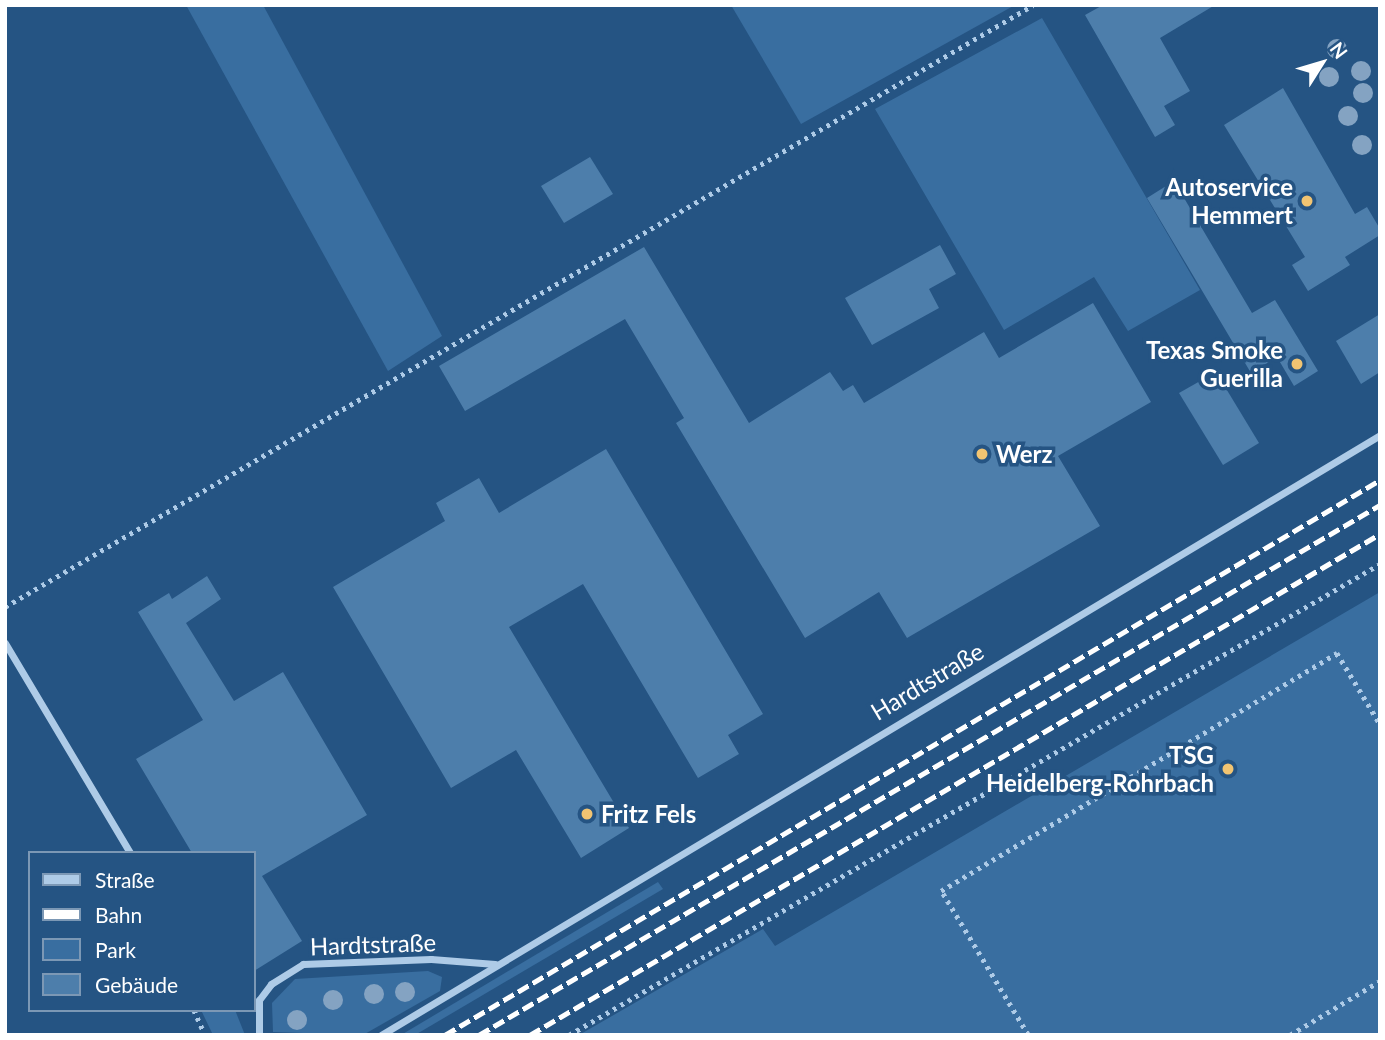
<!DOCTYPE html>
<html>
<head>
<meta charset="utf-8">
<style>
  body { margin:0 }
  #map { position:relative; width:1385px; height:1040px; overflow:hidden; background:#255483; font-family:Lato,sans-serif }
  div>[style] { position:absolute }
  .green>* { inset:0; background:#396ea0 }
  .building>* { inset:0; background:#4d7eab }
  .path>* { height:4.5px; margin-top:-2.25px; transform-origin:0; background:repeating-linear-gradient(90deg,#aecbe7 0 3.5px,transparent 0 8.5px) }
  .minor>* { height:7px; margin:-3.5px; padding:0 3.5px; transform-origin:3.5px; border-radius:3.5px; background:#aecbe7 }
  .rail>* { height:5px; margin-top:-2.5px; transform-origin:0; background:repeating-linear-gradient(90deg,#fff 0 12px,transparent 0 17px) }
  .trees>* { width:20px; height:20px; margin:-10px; border-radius:50%; background:#84a3c2 }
  .dots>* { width:19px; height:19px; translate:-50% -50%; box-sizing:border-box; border:4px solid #255483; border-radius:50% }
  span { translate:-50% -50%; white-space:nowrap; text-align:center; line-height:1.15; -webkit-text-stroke:7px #255483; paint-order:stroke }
  .poi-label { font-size:24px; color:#fff; font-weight:700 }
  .right { translate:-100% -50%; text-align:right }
  .left { translate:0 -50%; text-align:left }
  .street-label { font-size:24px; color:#fff }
  .frame { position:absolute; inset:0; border:7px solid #fff; pointer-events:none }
  .legend { position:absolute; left:28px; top:851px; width:228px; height:161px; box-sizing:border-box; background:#255483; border:2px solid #7c98b5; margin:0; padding:9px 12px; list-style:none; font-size:21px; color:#fff }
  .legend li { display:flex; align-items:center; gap:14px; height:35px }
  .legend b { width:35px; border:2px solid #7c98b5 }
  .north { position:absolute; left:1287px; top:28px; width:70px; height:70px; -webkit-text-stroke:5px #255483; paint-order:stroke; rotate:53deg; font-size:19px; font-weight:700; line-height:28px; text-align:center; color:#fff }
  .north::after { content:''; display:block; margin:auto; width:24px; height:32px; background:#fff; clip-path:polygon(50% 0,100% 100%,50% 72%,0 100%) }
</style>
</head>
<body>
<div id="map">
  <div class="green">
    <i style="clip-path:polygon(186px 5px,263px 5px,442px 336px,388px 371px)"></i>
    <i style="clip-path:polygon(731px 5px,1015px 5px,801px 124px)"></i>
    <i style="clip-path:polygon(1042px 18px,1200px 290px,1128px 331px,1094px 277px,1004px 330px,875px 109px)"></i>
    <i style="clip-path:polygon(1380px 592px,1380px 1035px,579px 1035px,763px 929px,775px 946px)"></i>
    <i style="clip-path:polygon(658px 882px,663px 889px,415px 1035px,401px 1035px)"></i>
    <i style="clip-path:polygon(428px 971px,442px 977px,440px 991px,363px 1035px,273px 1032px,272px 1003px,295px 979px)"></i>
    <i style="clip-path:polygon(201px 1010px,235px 1010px,245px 1035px,213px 1035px)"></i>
  </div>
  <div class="building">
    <i style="clip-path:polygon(1103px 5px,1215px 5px,1160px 38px,1190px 91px,1164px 106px,1175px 125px,1155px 137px,1085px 15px)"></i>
    <i style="clip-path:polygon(1283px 88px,1355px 214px,1367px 207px,1380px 229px,1380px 235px,1345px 257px,1350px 265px,1308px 291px,1292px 265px,1305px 257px,1224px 125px)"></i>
    <i style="clip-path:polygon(590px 157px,613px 194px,564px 223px,541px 186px)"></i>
    <i style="clip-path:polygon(1174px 181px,1252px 313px,1275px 300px,1318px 371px,1294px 386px,1277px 357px,1251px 373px,1147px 198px)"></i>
    <i style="clip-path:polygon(940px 245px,956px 274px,929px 289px,939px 308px,872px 345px,845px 298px)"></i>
    <i style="clip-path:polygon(644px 247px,749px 423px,830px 372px,843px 391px,853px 385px,864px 403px,984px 332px,999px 358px,1093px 303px,1151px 402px,1058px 456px,1100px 526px,907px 638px,879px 592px,805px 638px,676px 423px,684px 418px,625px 319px,465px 411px,439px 366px)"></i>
    <i style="clip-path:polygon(1380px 314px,1380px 372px,1361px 384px,1336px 341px)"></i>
    <i style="clip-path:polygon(1216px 372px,1259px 443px,1223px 465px,1179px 393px)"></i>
    <i style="clip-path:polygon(606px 449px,763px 714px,728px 735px,739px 754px,698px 778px,583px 584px,509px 627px,629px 828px,581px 858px,516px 750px,451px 788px,333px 587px,445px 521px,436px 503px,479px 478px,499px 513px)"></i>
    <i style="clip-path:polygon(207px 576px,221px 599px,186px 623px,234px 701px,283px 672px,367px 815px,262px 876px,302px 941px,254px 971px,254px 853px,192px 853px,136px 759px,203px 720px,138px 612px,169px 593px,172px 599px)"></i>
  </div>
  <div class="path">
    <i style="left:5px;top:607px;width:1191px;rotate:-30.35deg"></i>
    <i style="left:194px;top:1010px;width:27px;rotate:66deg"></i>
    <i style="left:569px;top:1035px;width:938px;rotate:-30.15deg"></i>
    <i style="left:1028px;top:1035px;width:168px;rotate:-121.1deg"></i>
    <i style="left:941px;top:891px;width:462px;rotate:-31deg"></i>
    <i style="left:1337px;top:653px;width:83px;rotate:58.8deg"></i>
    <i style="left:1290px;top:1035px;width:105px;rotate:-31deg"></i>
  </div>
  <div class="minor">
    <i style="left:5px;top:643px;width:244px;rotate:59.2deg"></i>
    <i style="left:259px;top:1035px;width:35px;rotate:-90deg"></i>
    <i style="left:259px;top:1000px;width:20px;rotate:-53deg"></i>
    <i style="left:271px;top:984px;width:38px;rotate:-32deg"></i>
    <i style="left:303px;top:964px;width:128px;rotate:-2.2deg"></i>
    <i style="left:431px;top:959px;width:64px;rotate:4.5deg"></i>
    <i style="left:381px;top:1035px;width:1165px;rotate:-30.99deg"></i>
  </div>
  <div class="rail">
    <i style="left:445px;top:1035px;width:1087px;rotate:-30.69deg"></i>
    <i style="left:479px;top:1035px;width:1045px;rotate:-30.47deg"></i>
    <i style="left:530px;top:1035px;width:987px;rotate:-30.52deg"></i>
  </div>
  <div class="trees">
    <i style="left:1337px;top:49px"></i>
    <i style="left:1361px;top:71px"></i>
    <i style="left:1329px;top:77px"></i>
    <i style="left:1363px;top:93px"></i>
    <i style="left:1348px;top:116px"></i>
    <i style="left:1362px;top:145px"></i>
    <i style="left:405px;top:992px"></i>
    <i style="left:374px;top:994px"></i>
    <i style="left:333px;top:1000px"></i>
    <i style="left:297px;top:1020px"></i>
  </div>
  <div class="dots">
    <i style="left:1307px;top:201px;background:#f1c472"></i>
    <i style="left:1297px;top:364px;background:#f1c472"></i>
    <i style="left:982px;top:454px;background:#f1c472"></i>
    <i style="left:1228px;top:769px;background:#f1c472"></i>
    <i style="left:587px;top:814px;background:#f1c472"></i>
  </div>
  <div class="poi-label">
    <span class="right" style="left:1293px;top:201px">Autoservice<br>Hemmert</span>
    <span class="right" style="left:1283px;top:364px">Texas Smoke<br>Guerilla</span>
    <span class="left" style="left:996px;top:454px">Werz</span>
    <span class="right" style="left:1214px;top:769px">TSG<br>Heidelberg-Rohrbach</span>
    <span class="left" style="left:601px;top:814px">Fritz Fels</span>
  </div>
  <div class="street-label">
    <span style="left:927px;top:681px;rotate:-31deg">Hardtstraße</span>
    <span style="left:373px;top:944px;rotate:-2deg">Hardtstraße</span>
  </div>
  <div class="frame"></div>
  <ul class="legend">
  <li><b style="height:9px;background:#aecbe7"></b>Straße</li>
  <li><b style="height:9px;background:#fff"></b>Bahn</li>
  <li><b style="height:19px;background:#396ea0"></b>Park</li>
  <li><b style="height:19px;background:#4d7eab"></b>Gebäude</li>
  </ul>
  <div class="north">N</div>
</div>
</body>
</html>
